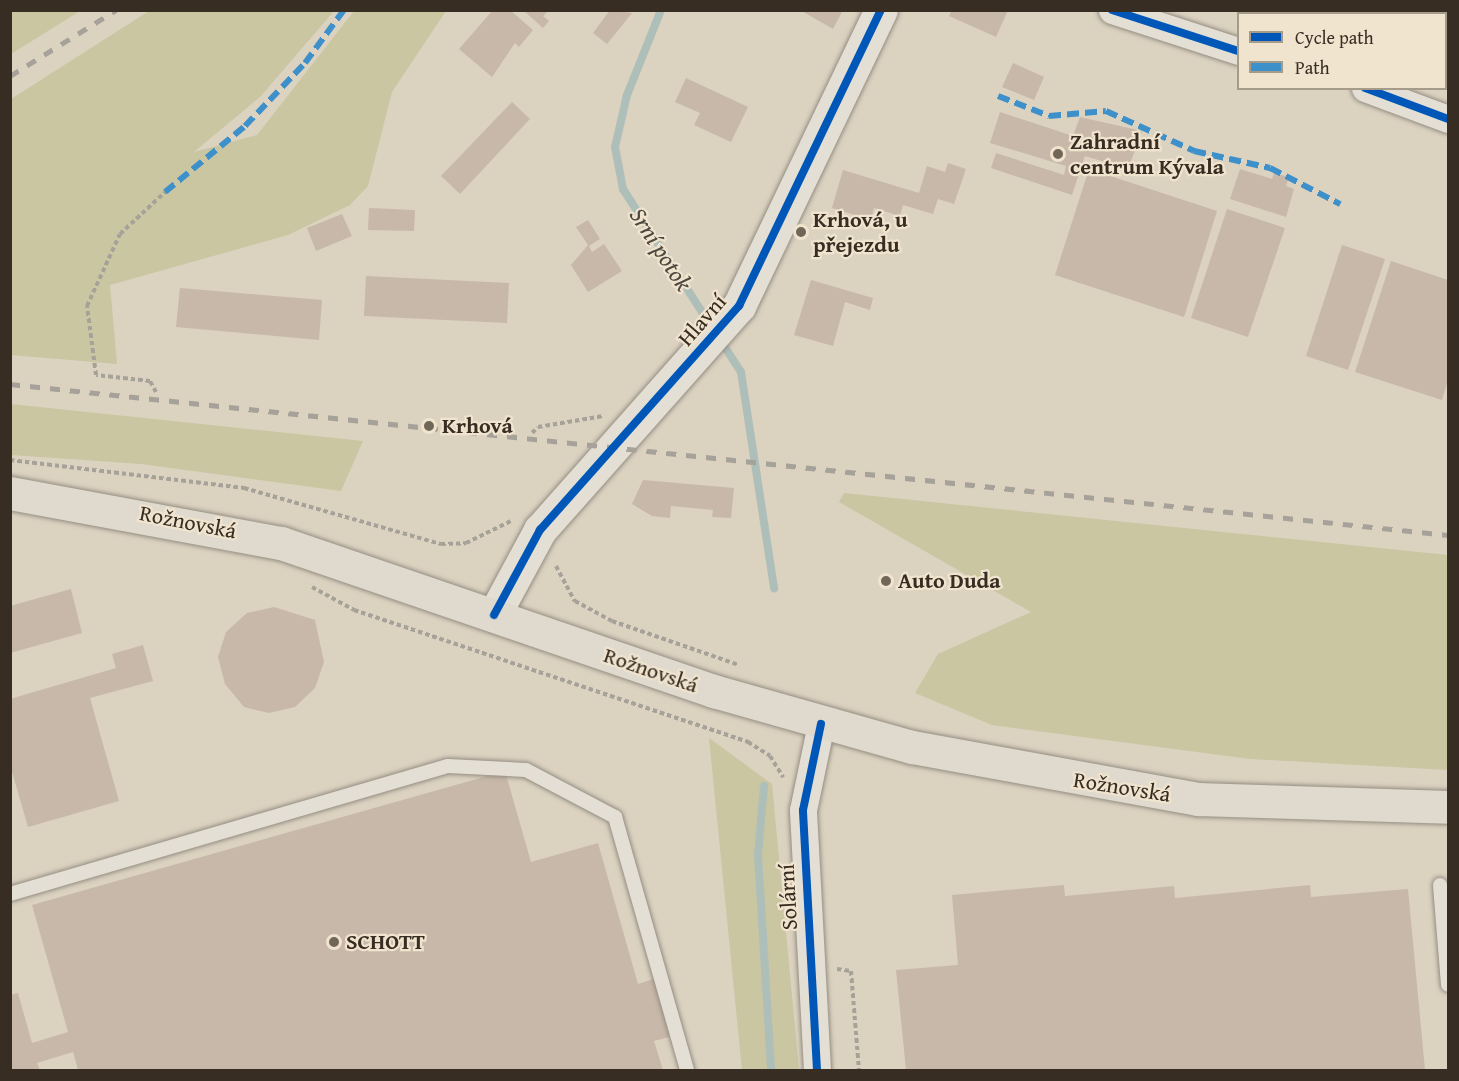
<!DOCTYPE html>
<html>
<head>
<meta charset="utf-8">
<style>
  body { margin:0 }
  #map { position:relative; width:1459px; height:1081px; overflow:hidden; background:#dcd2c0; font-family:"Gentium Book Plus",serif }
  div>[style] { position:absolute }
  .green>* { inset:0; background:#cac6a2 }
  .stream>* { height:8px; margin:-4px; padding:0 4px; transform-origin:4px; border-radius:4px; background:#aebfba }
  .building>* { inset:0; background:#c8b8a9 }
  .path>* { height:4px; margin-top:-2px; transform-origin:0; background:repeating-linear-gradient(90deg,#a6a299 0 4.5px,transparent 0 7.5px) }
  .roads { filter:drop-shadow(0 0 2px #948e82) drop-shadow(0 0 2px #948e82) }
  .lane>* { height:14px; margin:-7px; padding:0 7px; transform-origin:7px; border-radius:7px; background:#e4dfd5 }
  .street>* { height:27px; margin:-13.5px; padding:0 13.5px; transform-origin:13.5px; border-radius:13.5px; background:#e4dfd5 }
  .secondary>* { height:33px; margin:-16.5px; padding:0 16.5px; transform-origin:16.5px; border-radius:16.5px; background:#e4dfd5 }
  .primary>* { height:33px; margin:-16.5px; padding:0 16.5px; transform-origin:16.5px; border-radius:16.5px; background:#dfd9ce }
  .rail>* { height:4.5px; margin-top:-2.25px; transform-origin:0; background:repeating-linear-gradient(90deg,#a6a299 0 10px,transparent 0 20px) }
  .quiet>* { height:6px; margin-top:-3px; transform-origin:0; background:repeating-linear-gradient(90deg,#3e90cb 0 12px,transparent 0 18px) }
  .cycleway>* { height:8px; margin:-4px; padding:0 4px; transform-origin:4px; border-radius:4px; background:#0057b8 }
  .dots>* { width:16px; height:16px; translate:-50% -50%; box-sizing:border-box; border:3px solid #f0e4ce; border-radius:50% }
  span { translate:-50% -50%; white-space:nowrap; text-align:center; line-height:1.15; -webkit-text-stroke:4.5px #f0e4ce; paint-order:stroke }
  .poi-label { font-size:22px; color:#382d22; font-weight:700 }
  .left { translate:0 -50%; text-align:left }
  .street-label { font-size:22px; color:#382d22 }
  .water-label { font-size:24px; color:#4c4940; font-style:italic }
  .frame { position:absolute; inset:0; border:12px solid #382d22; pointer-events:none }
  .legend { position:absolute; left:1237px; top:12px; width:210px; height:78px; box-sizing:border-box; background:#f0e4ce; border:2px solid #a69b89; margin:0; padding:8px 10px; list-style:none; font-size:18px; color:#382d22 }
  .legend li { display:flex; align-items:center; gap:12px; height:30px }
  .legend b { width:30px; border:2px solid #a69b89 }
</style>
</head>
<body>
<div id="map">
  <div class="green">
    <i style="clip-path:polygon(11px 10px,80px 10px,80px 11px,11px 54px)"></i>
    <i style="clip-path:polygon(149px 11px,334px 11px,260px 97px,194px 152px,257px 135px,354px 11px,446px 11px,392px 92px,368px 186px,350px 205px,288px 235px,110px 285px,117px 364px,11px 355px,11px 99px)"></i>
    <i style="clip-path:polygon(10px 404px,11px 404px,363px 441px,341px 491px,141px 464px,11px 455px)"></i>
    <i style="clip-path:polygon(844px 493px,1448px 555px,1448px 770px,1250px 759px,992px 725px,915px 693px,938px 654px,1031px 612px,839px 502px)"></i>
    <i style="clip-path:polygon(709px 738px,772px 784px,799px 1070px,742px 1070px)"></i>
  </div>
  <div class="stream">
    <i style="left:661px;top:10px;width:92px;rotate:111.8deg"></i>
    <i style="left:627px;top:95px;width:53px;rotate:103deg"></i>
    <i style="left:615px;top:147px;width:43px;rotate:79.2deg"></i>
    <i style="left:623px;top:189px;width:163px;rotate:57.3deg"></i>
    <i style="left:719px;top:338px;width:40px;rotate:57.1deg"></i>
    <i style="left:741px;top:372px;width:219px;rotate:81.3deg"></i>
    <i style="left:764px;top:786px;width:69px;rotate:95deg"></i>
    <i style="left:758px;top:855px;width:215px;rotate:86.5deg"></i>
  </div>
  <div class="building">
    <i style="clip-path:polygon(493px 10px,510px 10px,533px 30px,519px 47px,515px 43px,492px 77px,459px 49px)"></i>
    <i style="clip-path:polygon(523px 10px,549px 10px,543px 16px,549px 21px,543px 28px)"></i>
    <i style="clip-path:polygon(610px 10px,632px 13px,607px 44px,593px 33px)"></i>
    <i style="clip-path:polygon(800px 10px,843px 10px,833px 29px)"></i>
    <i style="clip-path:polygon(952px 10px,1008px 10px,996px 37px,949px 16px)"></i>
    <i style="clip-path:polygon(1292px 10px,1356px 10px,1291px 14px)"></i>
    <i style="clip-path:polygon(1013px 63px,1044px 77px,1034px 100px,1002px 87px)"></i>
    <i style="clip-path:polygon(686px 78px,748px 107px,731px 142px,694px 125px,700px 113px,675px 102px)"></i>
    <i style="clip-path:polygon(512px 102px,530px 119px,460px 194px,441px 176px)"></i>
    <i style="clip-path:polygon(1000px 112px,1073px 136px,1080px 117px,1142px 131px,1128px 169px,1085px 156px,1072px 195px,991px 168px,996px 153px,1064px 175px,1066px 166px,990px 143px)"></i>
    <i style="clip-path:polygon(948px 163px,966px 169px,954px 204px,938px 199px,933px 214px,903px 205px,900px 216px,874px 208px,871px 220px,832px 208px,843px 170px,919px 193px,927px 166px,945px 172px)"></i>
    <i style="clip-path:polygon(1089px 169px,1217px 211px,1184px 317px,1055px 275px)"></i>
    <i style="clip-path:polygon(1240px 169px,1272px 179px,1274px 173px,1289px 177px,1286px 186px,1294px 189px,1286px 217px,1230px 199px)"></i>
    <i style="clip-path:polygon(369px 208px,415px 210px,414px 231px,368px 230px)"></i>
    <i style="clip-path:polygon(1227px 209px,1285px 228px,1248px 337px,1191px 318px)"></i>
    <i style="clip-path:polygon(342px 214px,352px 236px,316px 251px,307px 228px)"></i>
    <i style="clip-path:polygon(588px 220px,600px 239px,589px 246px,592px 252px,604px 244px,622px 271px,588px 292px,571px 265px,588px 245px,576px 227px)"></i>
    <i style="clip-path:polygon(1342px 245px,1385px 259px,1348px 370px,1306px 356px)"></i>
    <i style="clip-path:polygon(1391px 261px,1448px 280px,1448px 380px,1442px 400px,1355px 372px)"></i>
    <i style="clip-path:polygon(366px 276px,509px 283px,507px 323px,364px 316px)"></i>
    <i style="clip-path:polygon(811px 280px,873px 298px,870px 310px,845px 302px,833px 346px,794px 335px)"></i>
    <i style="clip-path:polygon(180px 288px,322px 300px,319px 340px,176px 327px)"></i>
    <i style="clip-path:polygon(643px 480px,734px 488px,731px 518px,712px 517px,713px 510px,671px 506px,670px 518px,652px 516px,632px 504px)"></i>
    <i style="clip-path:polygon(71px 589px,82px 633px,10px 653px,10px 606px)"></i>
    <i style="clip-path:polygon(274px 607px,315px 620px,324px 662px,315px 688px,295px 707px,269px 713px,244px 707px,225px 684px,218px 657px,226px 632px,247px 613px)"></i>
    <i style="clip-path:polygon(143px 645px,153px 681px,90px 698px,119px 801px,28px 827px,10px 765px,10px 699px,116px 668px,112px 654px)"></i>
    <i style="clip-path:polygon(505px 771px,531px 862px,598px 843px,638px 984px,657px 978px,673px 1036px,654px 1041px,663px 1070px,78px 1070px,73px 1052px,37px 1063px,40px 1070px,10px 1070px,10px 995px,18px 993px,32px 1043px,68px 1032px,32px 905px)"></i>
    <i style="clip-path:polygon(1064px 885px,1065px 896px,1174px 886px,1175px 898px,1310px 885px,1311px 897px,1408px 889px,1425px 1070px,906px 1070px,896px 970px,958px 965px,952px 895px)"></i>
  </div>
  <div class="path">
    <i style="left:156px;top:392px;width:13px;rotate:-119deg"></i>
    <i style="left:150px;top:381px;width:54px;rotate:-173.7deg"></i>
    <i style="left:96px;top:375px;width:70px;rotate:-97.4deg"></i>
    <i style="left:87px;top:306px;width:79px;rotate:-65.4deg"></i>
    <i style="left:120px;top:234px;width:62px;rotate:-43deg"></i>
    <i style="left:532px;top:433px;width:8px;rotate:-45deg"></i>
    <i style="left:538px;top:427px;width:66px;rotate:-9.6deg"></i>
    <i style="left:10px;top:460px;width:236px;rotate:6.8deg"></i>
    <i style="left:244px;top:488px;width:205px;rotate:15.9deg"></i>
    <i style="left:441px;top:544px;width:25px;rotate:-2deg"></i>
    <i style="left:466px;top:543px;width:50px;rotate:-26.1deg"></i>
    <i style="left:556px;top:566px;width:40px;rotate:62deg"></i>
    <i style="left:575px;top:601px;width:42px;rotate:28.4deg"></i>
    <i style="left:612px;top:621px;width:134px;rotate:19.1deg"></i>
    <i style="left:312px;top:587px;width:48px;rotate:28.7deg"></i>
    <i style="left:354px;top:610px;width:416px;rotate:18.5deg"></i>
    <i style="left:748px;top:742px;width:26px;rotate:32deg"></i>
    <i style="left:770px;top:756px;width:25px;rotate:58deg"></i>
    <i style="left:837px;top:969px;width:14px;rotate:8deg"></i>
    <i style="left:851px;top:971px;width:99px;rotate:85.4deg"></i>
  </div>
  <div class="roads">
    <div class="lane">
      <i style="left:1440px;top:885px;width:100px;rotate:85.4deg"></i>
      <i style="left:10px;top:894px;width:456px;rotate:-16.3deg"></i>
      <i style="left:448px;top:766px;width:78px;rotate:2.9deg"></i>
      <i style="left:526px;top:770px;width:101px;rotate:27.8deg"></i>
      <i style="left:615px;top:817px;width:263px;rotate:74.1deg"></i>
    </div>
    <div class="street">
      <i style="left:1112px;top:10px;width:133px;rotate:18deg"></i>
      <i style="left:1365px;top:88px;width:89px;rotate:20.5deg"></i>
      <i style="left:817px;top:1070px;width:260px;rotate:-93.1deg"></i>
      <i style="left:803px;top:810px;width:88px;rotate:-78.2deg"></i>
    </div>
    <div class="secondary">
      <i style="left:494px;top:615px;width:97px;rotate:-61.6deg"></i>
      <i style="left:540px;top:530px;width:300px;rotate:-48.4deg"></i>
      <i style="left:739px;top:306px;width:328px;rotate:-64.4deg"></i>
    </div>
    <div class="primary">
      <i style="left:10px;top:493px;width:276px;rotate:10.5deg"></i>
      <i style="left:281px;top:543px;width:458px;rotate:18.9deg"></i>
      <i style="left:714px;top:691px;width:206px;rotate:15.8deg"></i>
      <i style="left:912px;top:747px;width:291px;rotate:10.3deg"></i>
      <i style="left:1198px;top:799px;width:250px;rotate:1.8deg"></i>
    </div>
  </div>
  <div class="rail">
    <i style="left:10px;top:76px;width:125px;rotate:-31.9deg"></i>
    <i style="left:10px;top:384px;width:1446px;rotate:5.99deg"></i>
  </div>
  <div class="quiet">
    <i style="left:998px;top:96px;width:55px;rotate:21.4deg"></i>
    <i style="left:1049px;top:116px;width:57px;rotate:-5deg"></i>
    <i style="left:1106px;top:111px;width:97px;rotate:24.4deg"></i>
    <i style="left:1194px;top:151px;width:78px;rotate:12.6deg"></i>
    <i style="left:1270px;top:168px;width:79px;rotate:27.2deg"></i>
    <i style="left:165px;top:192px;width:104px;rotate:-39.5deg"></i>
    <i style="left:245px;top:126px;width:87px;rotate:-46.4deg"></i>
    <i style="left:305px;top:63px;width:66px;rotate:-53.7deg"></i>
  </div>
  <div class="cycleway">
    <i style="left:1112px;top:10px;width:133px;rotate:18deg"></i>
    <i style="left:1365px;top:88px;width:89px;rotate:20.5deg"></i>
    <i style="left:494px;top:615px;width:97px;rotate:-61.6deg"></i>
    <i style="left:540px;top:530px;width:300px;rotate:-48.4deg"></i>
    <i style="left:739px;top:306px;width:328px;rotate:-64.4deg"></i>
    <i style="left:817px;top:1070px;width:260px;rotate:-93.1deg"></i>
    <i style="left:803px;top:810px;width:88px;rotate:-78.2deg"></i>
  </div>
  <div class="dots">
    <i style="left:1058px;top:154px;background:#716759"></i>
    <i style="left:801px;top:232px;background:#716759"></i>
    <i style="left:429px;top:426px;background:#716759"></i>
    <i style="left:886px;top:581px;background:#716759"></i>
    <i style="left:334px;top:942px;background:#716759"></i>
  </div>
  <div class="poi-label">
    <span class="left" style="left:1070px;top:154px">Zahradní<br>centrum Kývala</span>
    <span class="left" style="left:813px;top:232px">Krhová, u<br>přejezdu</span>
    <span class="left" style="left:442px;top:426px">Krhová</span>
    <span class="left" style="left:898px;top:581px">Auto Duda</span>
    <span class="left" style="left:346px;top:942px">SCHOTT</span>
  </div>
  <div class="street-label">
    <span style="left:702px;top:320px;rotate:-49deg">Hlavní</span>
    <span style="left:188px;top:522px;rotate:11deg">Rožnovská</span>
    <span style="left:651px;top:670px;rotate:19deg">Rožnovská</span>
    <span style="left:1122px;top:787px;rotate:9deg">Rožnovská</span>
    <span style="left:788px;top:897px;rotate:-93deg">Solární</span>
  </div>
  <div class="water-label">
    <span style="left:661px;top:249px;rotate:57deg">Srní potok</span>
  </div>
  <div class="frame"></div>
  <ul class="legend">
  <li><b style="height:8px;background:#0057b8"></b>Cycle path</li>
  <li><b style="height:8px;background:#3e90cb"></b>Path</li>
  </ul>
</div>
</body>
</html>
